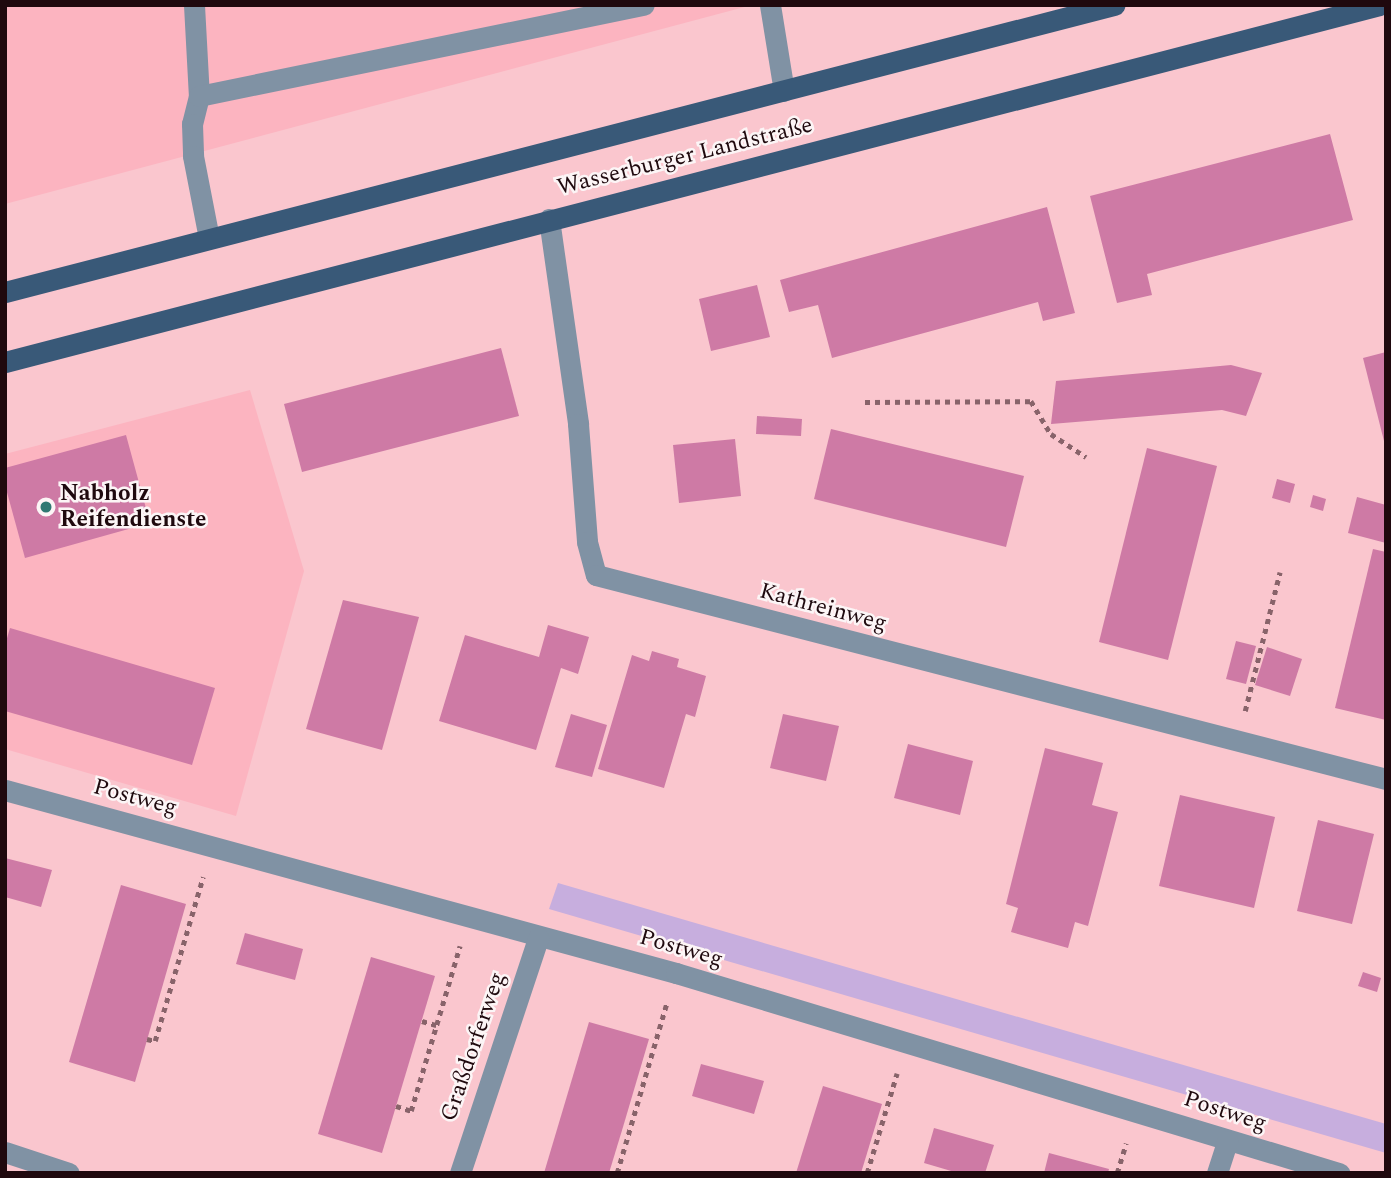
<!DOCTYPE html>
<html>
<head>
<meta charset="utf-8">
<style>
  body { margin:0 }
  #map { position:relative; width:1391px; height:1178px; overflow:hidden; background:#fac6ce; font-family:Spectral,serif }
  div>[style] { position:absolute }
  .built>* { inset:0; background:#fcb4c0 }
  .green>* { inset:0; background:#c7aede }
  .building>* { inset:0; background:#ce7aa5 }
  .path>* { height:4.5px; margin-top:-2.25px; transform-origin:0; background:repeating-linear-gradient(90deg,#88636a 0 5px,transparent 0 10px) }
  .minor>* { height:21px; margin:-10.5px; padding:0 10.5px; transform-origin:10.5px; border-radius:10.5px; background:#8092a4 }
  .major>* { height:21px; margin:-10.5px; padding:0 10.5px; transform-origin:10.5px; border-radius:10.5px; background:#395978 }
  .dots>* { width:19px; height:19px; translate:-50% -50%; box-sizing:border-box; border:4px solid #fcf5f6; border-radius:50% }
  span { translate:-50% -50%; white-space:nowrap; text-align:center; line-height:1.15; -webkit-text-stroke:5px #fcf5f6; paint-order:stroke }
  .street-label { font-size:23px; color:#1f090e }
  .poi-label { font-size:23px; color:#1f090e; font-weight:700 }
  .left { translate:0 -50%; text-align:left }
  .frame { position:absolute; inset:0; border:7px solid #1f090e; pointer-events:none }
</style>
</head>
<body>
<div id="map">
  <div class="built">
    <i style="clip-path:polygon(5px 5px,752px 5px,5px 204px)"></i>
    <i style="clip-path:polygon(250px 390px,304px 571px,236px 816px,5px 749px,5px 454px)"></i>
  </div>
  <div class="green">
    <i style="clip-path:polygon(558px 883px,1386px 1124px,1386px 1153px,549px 909px)"></i>
  </div>
  <div class="building">
    <i style="clip-path:polygon(1330px 134px,1353px 220px,1147px 274px,1152px 295px,1117px 303px,1090px 196px)"></i>
    <i style="clip-path:polygon(1047px 207px,1075px 313px,1043px 321px,1038px 302px,832px 358px,818px 305px,789px 312px,780px 280px)"></i>
    <i style="clip-path:polygon(757px 285px,770px 337px,711px 351px,699px 299px)"></i>
    <i style="clip-path:polygon(501px 348px,519px 416px,302px 472px,284px 404px)"></i>
    <i style="clip-path:polygon(1386px 352px,1386px 445px,1385px 445px,1363px 358px)"></i>
    <i style="clip-path:polygon(1231px 365px,1262px 373px,1246px 416px,1222px 410px,1051px 424px,1056px 381px)"></i>
    <i style="clip-path:polygon(757px 416px,802px 419px,801px 436px,756px 434px)"></i>
    <i style="clip-path:polygon(831px 429px,1024px 476px,1006px 547px,814px 499px)"></i>
    <i style="clip-path:polygon(126px 435px,150px 523px,25px 558px,5px 485px,5px 468px)"></i>
    <i style="clip-path:polygon(735px 439px,741px 496px,679px 503px,673px 445px)"></i>
    <i style="clip-path:polygon(1147px 448px,1217px 466px,1168px 660px,1099px 642px)"></i>
    <i style="clip-path:polygon(1277px 479px,1295px 484px,1290px 503px,1272px 498px)"></i>
    <i style="clip-path:polygon(1313px 495px,1326px 499px,1323px 511px,1310px 507px)"></i>
    <i style="clip-path:polygon(1357px 497px,1386px 505px,1386px 543px,1348px 533px)"></i>
    <i style="clip-path:polygon(1373px 549px,1386px 552px,1386px 720px,1335px 708px)"></i>
    <i style="clip-path:polygon(343px 600px,419px 617px,382px 750px,306px 729px)"></i>
    <i style="clip-path:polygon(548px 625px,589px 637px,578px 674px,561px 668px,536px 750px,439px 721px,465px 635px,539px 657px)"></i>
    <i style="clip-path:polygon(10px 628px,215px 688px,192px 765px,5px 711px,5px 645px)"></i>
    <i style="clip-path:polygon(1236px 641px,1256px 646px,1246px 684px,1226px 679px)"></i>
    <i style="clip-path:polygon(1267px 647px,1302px 659px,1290px 696px,1255px 685px)"></i>
    <i style="clip-path:polygon(652px 651px,679px 659px,677px 667px,706px 676px,695px 717px,686px 714px,664px 788px,598px 769px,632px 655px,649px 661px)"></i>
    <i style="clip-path:polygon(571px 714px,607px 725px,592px 777px,555px 767px)"></i>
    <i style="clip-path:polygon(783px 714px,839px 726px,826px 781px,770px 768px)"></i>
    <i style="clip-path:polygon(908px 744px,973px 761px,960px 815px,894px 798px)"></i>
    <i style="clip-path:polygon(1045px 748px,1103px 763px,1092px 805px,1118px 812px,1088px 926px,1075px 922px,1068px 948px,1011px 932px,1018px 908px,1006px 904px)"></i>
    <i style="clip-path:polygon(1180px 795px,1275px 817px,1254px 908px,1159px 886px)"></i>
    <i style="clip-path:polygon(1318px 820px,1374px 834px,1352px 924px,1297px 911px)"></i>
    <i style="clip-path:polygon(5px 858px,52px 870px,41px 907px,5px 897px)"></i>
    <i style="clip-path:polygon(121px 885px,186px 904px,135px 1082px,69px 1062px)"></i>
    <i style="clip-path:polygon(245px 933px,303px 949px,295px 980px,236px 964px)"></i>
    <i style="clip-path:polygon(371px 957px,435px 976px,382px 1153px,318px 1134px)"></i>
    <i style="clip-path:polygon(1363px 972px,1381px 978px,1377px 992px,1358px 986px)"></i>
    <i style="clip-path:polygon(589px 1022px,649px 1039px,623px 1127px,609px 1173px,544px 1173px)"></i>
    <i style="clip-path:polygon(701px 1064px,764px 1081px,754px 1114px,692px 1096px)"></i>
    <i style="clip-path:polygon(823px 1086px,882px 1104px,861px 1173px,796px 1173px)"></i>
    <i style="clip-path:polygon(934px 1128px,994px 1145px,985px 1173px,958px 1173px,924px 1163px)"></i>
    <i style="clip-path:polygon(1049px 1153px,1109px 1169px,1108px 1173px,1044px 1173px)"></i>
  </div>
  <div class="path">
    <i style="left:865px;top:402px;width:166px;rotate:-0.3deg"></i>
    <i style="left:1031px;top:401px;width:39px;rotate:59deg"></i>
    <i style="left:1051px;top:434px;width:42px;rotate:33.3deg"></i>
    <i style="left:1245px;top:711px;width:143px;rotate:-75.9deg"></i>
    <i style="left:422px;top:1021px;width:15px;rotate:16deg"></i>
    <i style="left:147px;top:1039px;width:8px;rotate:14deg"></i>
    <i style="left:155px;top:1041px;width:171px;rotate:-73.7deg"></i>
    <i style="left:396px;top:1106px;width:16px;rotate:18deg"></i>
    <i style="left:411px;top:1111px;width:172px;rotate:-73.5deg"></i>
    <i style="left:617px;top:1173px;width:178px;rotate:-73.7deg"></i>
    <i style="left:867px;top:1173px;width:104px;rotate:-73.3deg"></i>
    <i style="left:1117px;top:1173px;width:31px;rotate:-73deg"></i>
  </div>
  <div class="minor">
    <i style="left:194px;top:5px;width:91px;rotate:86.9deg"></i>
    <i style="left:199px;top:96px;width:29px;rotate:104deg"></i>
    <i style="left:192px;top:124px;width:32px;rotate:88deg"></i>
    <i style="left:193px;top:156px;width:84px;rotate:79deg"></i>
    <i style="left:770px;top:5px;width:87px;rotate:80.8deg"></i>
    <i style="left:199px;top:96px;width:454px;rotate:-11.6deg"></i>
    <i style="left:549px;top:219px;width:207px;rotate:81.9deg"></i>
    <i style="left:578px;top:424px;width:118px;rotate:85.6deg"></i>
    <i style="left:587px;top:542px;width:34px;rotate:75deg"></i>
    <i style="left:596px;top:575px;width:816px;rotate:14.48deg"></i>
    <i style="left:5px;top:790px;width:696px;rotate:15.26deg"></i>
    <i style="left:676px;top:973px;width:693px;rotate:16.79deg"></i>
    <i style="left:5px;top:1152px;width:67px;rotate:18.2deg"></i>
    <i style="left:460px;top:1173px;width:248px;rotate:-71.6deg"></i>
    <i style="left:1217px;top:1173px;width:33px;rotate:-72deg"></i>
  </div>
  <div class="major">
    <i style="left:5px;top:292px;width:1146px;rotate:-14.51deg"></i>
    <i style="left:5px;top:362px;width:1420px;rotate:-14.56deg"></i>
  </div>
  <div class="dots">
    <i style="left:46px;top:507px;background:#2f7872"></i>
  </div>
  <div class="street-label">
    <span style="left:685px;top:157px;rotate:-14deg">Wasserburger Landstraße</span>
    <span style="left:823px;top:608px;rotate:15deg">Kathreinweg</span>
    <span style="left:135px;top:798px;rotate:15deg">Postweg</span>
    <span style="left:681px;top:949px;rotate:16deg">Postweg</span>
    <span style="left:474px;top:1047px;rotate:-71deg">Graßdorferweg</span>
    <span style="left:1225px;top:1112px;rotate:18deg">Postweg</span>
  </div>
  <div class="poi-label">
    <span class="left" style="left:60px;top:507px">Nabholz<br>Reifendienste</span>
  </div>
  <div class="frame"></div>
</div>
</body>
</html>
